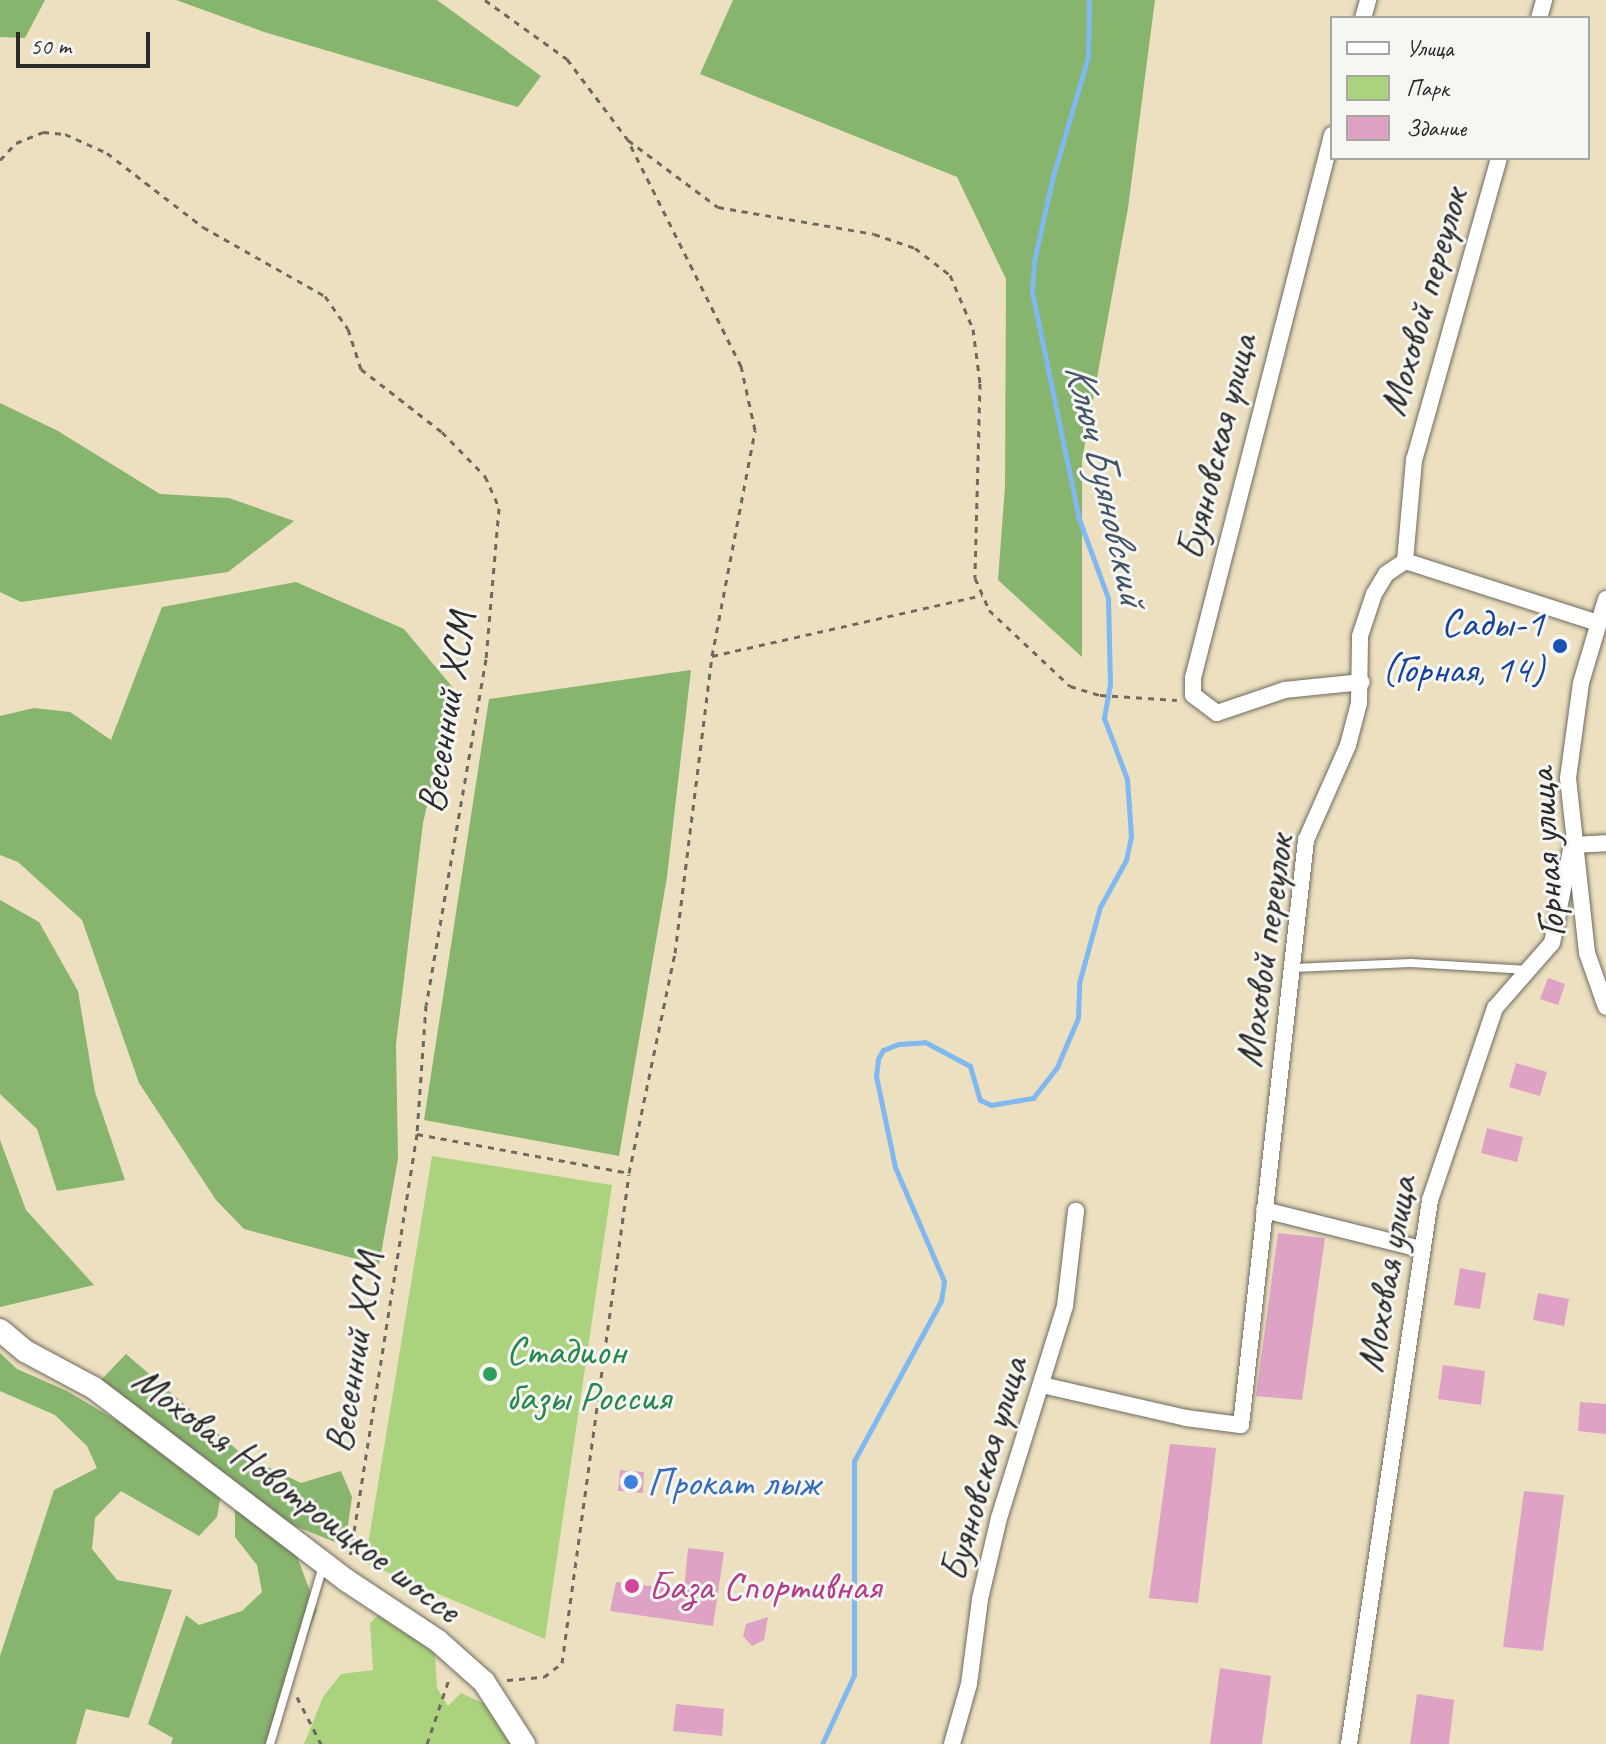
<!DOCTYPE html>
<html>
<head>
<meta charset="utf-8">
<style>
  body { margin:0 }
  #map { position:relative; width:1606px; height:1744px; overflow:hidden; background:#ece0c0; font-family:Caveat,sans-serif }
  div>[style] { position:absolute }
  .green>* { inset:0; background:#abd37e }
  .forest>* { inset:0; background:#88b56d }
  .stream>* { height:5px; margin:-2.5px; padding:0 2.5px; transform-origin:2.5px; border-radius:2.5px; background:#80b8f0 }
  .building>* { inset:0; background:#dea2c5 }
  .path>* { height:3px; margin-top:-1.5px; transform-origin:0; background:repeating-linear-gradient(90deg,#6f6a5f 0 6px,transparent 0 12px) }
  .roads { filter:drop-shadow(0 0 2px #6f6a5f) drop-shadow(0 0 2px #6f6a5f) }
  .lane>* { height:8px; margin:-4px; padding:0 4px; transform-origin:4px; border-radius:4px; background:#fff }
  .street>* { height:16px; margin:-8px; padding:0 8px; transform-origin:8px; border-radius:8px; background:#fff }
  .secondary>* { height:22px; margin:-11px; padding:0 11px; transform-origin:11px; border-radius:11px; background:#fff }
  .dots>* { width:22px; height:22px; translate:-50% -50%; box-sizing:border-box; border:4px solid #f6f6f2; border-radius:50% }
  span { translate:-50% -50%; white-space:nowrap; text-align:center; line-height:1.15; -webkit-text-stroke:6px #f6f6f2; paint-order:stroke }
  .street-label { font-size:40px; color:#2b2b2b }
  .transit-label { font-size:40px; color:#164399 }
  .right { translate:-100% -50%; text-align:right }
  .leisure-label { font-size:40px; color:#27864d }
  .left { translate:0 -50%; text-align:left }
  .shop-label { font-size:40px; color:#366cbe }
  .hotel-label { font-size:40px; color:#b23c85 }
  .water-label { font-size:42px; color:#456; font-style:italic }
  .legend { position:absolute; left:1330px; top:16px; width:260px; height:144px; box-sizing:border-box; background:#f6f6f2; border:2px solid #a5a5a2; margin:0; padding:10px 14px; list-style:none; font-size:24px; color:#2b2b2b }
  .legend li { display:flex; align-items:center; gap:16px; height:40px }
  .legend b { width:40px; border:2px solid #a5a5a2 }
  .scale { position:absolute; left:16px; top:32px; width:134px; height:36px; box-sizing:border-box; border:4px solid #2b2b2b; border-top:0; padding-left:10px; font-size:24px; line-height:28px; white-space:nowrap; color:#2b2b2b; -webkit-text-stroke:6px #f6f6f2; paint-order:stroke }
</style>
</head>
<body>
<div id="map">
  <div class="green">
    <i style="clip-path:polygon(432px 1156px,612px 1185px,545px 1639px,365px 1563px)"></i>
    <i style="clip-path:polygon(390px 1604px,435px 1655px,437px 1688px,448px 1706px,461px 1693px,485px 1704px,512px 1744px,304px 1744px,323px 1697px,341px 1674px,373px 1670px,370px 1623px)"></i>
  </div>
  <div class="forest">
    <i style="clip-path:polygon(0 0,45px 0,25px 38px,0 37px)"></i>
    <i style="clip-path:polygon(176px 0,437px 0,541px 76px,518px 107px,264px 32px)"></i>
    <i style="clip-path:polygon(733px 0,1155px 0,1128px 208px,1082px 460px,1082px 657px,998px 580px,1005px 486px,1006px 279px,957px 177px,700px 74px)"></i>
    <i style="clip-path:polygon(0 403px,58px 431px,160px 494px,229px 498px,294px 521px,228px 572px,21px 602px,0 592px)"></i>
    <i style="clip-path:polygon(296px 582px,404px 629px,454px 689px,423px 823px,396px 1044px,398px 1159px,379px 1265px,244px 1229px,216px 1200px,139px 1083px,82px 920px,18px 862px,0 855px,0 716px,34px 708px,70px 712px,111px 740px,162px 607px)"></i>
    <i style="clip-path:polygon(691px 670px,667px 877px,619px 1156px,424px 1120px,489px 699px)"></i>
    <i style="clip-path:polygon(0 900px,39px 922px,78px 991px,95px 1092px,125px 1180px,57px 1191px,37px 1129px,0 1094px)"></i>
    <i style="clip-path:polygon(0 1140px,26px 1210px,94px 1285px,0 1307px)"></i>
    <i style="clip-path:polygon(0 1353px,17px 1369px,67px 1391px,136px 1432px,221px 1494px,217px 1517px,199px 1536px,121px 1491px,95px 1518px,92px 1549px,117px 1580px,172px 1590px,129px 1718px,86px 1709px,76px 1744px,0 1744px,0 1656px,54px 1490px,97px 1468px,87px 1446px,55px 1415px,0 1391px)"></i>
    <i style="clip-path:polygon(126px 1354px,243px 1455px,301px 1483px,341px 1471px,352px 1497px,345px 1546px,292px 1525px,101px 1380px)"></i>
    <i style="clip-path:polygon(235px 1509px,295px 1551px,317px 1610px,266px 1744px,171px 1744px,173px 1738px,148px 1724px,186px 1615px,199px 1625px,242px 1611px,262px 1592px,257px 1565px,235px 1537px)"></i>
  </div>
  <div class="stream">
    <i style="left:822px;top:1744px;width:76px;rotate:-65.1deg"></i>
    <i style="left:854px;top:1675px;width:214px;rotate:-90deg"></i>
    <i style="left:854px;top:1461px;width:182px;rotate:-61.5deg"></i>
    <i style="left:941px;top:1301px;width:20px;rotate:-81deg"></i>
    <i style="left:944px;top:1281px;width:124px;rotate:-113.3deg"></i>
    <i style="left:895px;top:1167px;width:93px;rotate:-101.8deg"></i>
    <i style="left:876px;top:1076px;width:17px;rotate:-83deg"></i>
    <i style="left:878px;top:1059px;width:10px;rotate:-61deg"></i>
    <i style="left:883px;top:1050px;width:17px;rotate:-21deg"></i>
    <i style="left:899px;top:1044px;width:26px;rotate:-4deg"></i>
    <i style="left:925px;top:1042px;width:51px;rotate:28.1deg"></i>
    <i style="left:970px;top:1066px;width:35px;rotate:74deg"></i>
    <i style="left:980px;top:1100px;width:12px;rotate:24deg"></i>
    <i style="left:991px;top:1105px;width:43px;rotate:-9.5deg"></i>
    <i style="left:1033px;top:1098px;width:39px;rotate:-52deg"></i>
    <i style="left:1057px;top:1067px;width:53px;rotate:-66.8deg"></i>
    <i style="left:1078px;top:1018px;width:35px;rotate:-88deg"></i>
    <i style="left:1079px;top:983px;width:79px;rotate:-74.6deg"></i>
    <i style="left:1100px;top:907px;width:54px;rotate:-61deg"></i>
    <i style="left:1126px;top:860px;width:25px;rotate:-78deg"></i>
    <i style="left:1131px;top:836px;width:57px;rotate:-94deg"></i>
    <i style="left:1127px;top:779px;width:65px;rotate:-110.7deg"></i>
    <i style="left:1104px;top:718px;width:34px;rotate:-80deg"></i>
    <i style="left:1110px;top:685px;width:87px;rotate:-91.3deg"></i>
    <i style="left:1108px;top:598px;width:84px;rotate:-110.2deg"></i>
    <i style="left:1079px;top:519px;width:232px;rotate:-101.7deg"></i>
    <i style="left:1032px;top:292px;width:31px;rotate:-86deg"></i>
    <i style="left:1034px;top:261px;width:87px;rotate:-77.4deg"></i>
    <i style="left:1053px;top:176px;width:124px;rotate:-73.6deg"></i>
    <i style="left:1088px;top:57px;width:57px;rotate:-89deg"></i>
  </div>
  <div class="building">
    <i style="clip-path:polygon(1548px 978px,1565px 984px,1558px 1005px,1540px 999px)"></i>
    <i style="clip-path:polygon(1516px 1063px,1547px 1072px,1540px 1096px,1509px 1087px)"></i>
    <i style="clip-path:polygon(1487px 1128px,1523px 1137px,1517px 1162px,1481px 1153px)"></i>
    <i style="clip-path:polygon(1278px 1233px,1325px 1238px,1302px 1400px,1256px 1396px)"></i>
    <i style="clip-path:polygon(1460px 1268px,1486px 1273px,1480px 1309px,1454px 1305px)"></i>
    <i style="clip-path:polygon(1538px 1293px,1569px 1299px,1564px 1326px,1533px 1320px)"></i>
    <i style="clip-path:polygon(1443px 1365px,1485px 1371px,1481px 1405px,1438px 1399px)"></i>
    <i style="clip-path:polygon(1580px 1402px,1606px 1404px,1606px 1434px,1578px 1431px)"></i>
    <i style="clip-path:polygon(1170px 1444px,1216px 1448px,1198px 1603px,1149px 1598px)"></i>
    <i style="clip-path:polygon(620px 1470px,644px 1472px,643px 1493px,618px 1491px)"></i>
    <i style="clip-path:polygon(1524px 1491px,1564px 1495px,1543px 1651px,1503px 1647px)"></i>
    <i style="clip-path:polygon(688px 1548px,724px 1552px,713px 1626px,610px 1611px,616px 1582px,684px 1590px)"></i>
    <i style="clip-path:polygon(768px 1617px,764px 1640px,752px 1646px,743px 1636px,746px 1624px)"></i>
    <i style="clip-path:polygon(1220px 1668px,1271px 1676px,1262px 1744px,1210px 1744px)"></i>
    <i style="clip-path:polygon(1417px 1694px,1454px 1700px,1449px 1744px,1410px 1744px)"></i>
    <i style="clip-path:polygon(676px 1704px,724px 1709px,722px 1736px,673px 1731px)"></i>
  </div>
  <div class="path">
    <i style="left:485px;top:0;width:101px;rotate:35.7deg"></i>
    <i style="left:567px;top:59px;width:101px;rotate:53deg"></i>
    <i style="left:628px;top:140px;width:112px;rotate:36.7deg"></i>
    <i style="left:718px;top:207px;width:158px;rotate:9.8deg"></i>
    <i style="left:874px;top:234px;width:43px;rotate:18.9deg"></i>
    <i style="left:915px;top:248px;width:44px;rotate:37.6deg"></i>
    <i style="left:950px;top:275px;width:59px;rotate:66.9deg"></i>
    <i style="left:973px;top:329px;width:54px;rotate:82.6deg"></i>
    <i style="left:980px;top:383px;width:195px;rotate:91.5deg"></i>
    <i style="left:975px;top:578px;width:35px;rotate:66deg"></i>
    <i style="left:989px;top:610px;width:111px;rotate:43.2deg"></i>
    <i style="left:1070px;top:686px;width:31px;rotate:17deg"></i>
    <i style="left:1100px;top:695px;width:77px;rotate:3.7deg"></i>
    <i style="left:0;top:160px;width:23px;rotate:-47deg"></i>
    <i style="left:16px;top:143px;width:29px;rotate:-22deg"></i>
    <i style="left:43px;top:132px;width:22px;rotate:5deg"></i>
    <i style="left:65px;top:134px;width:46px;rotate:24.3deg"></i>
    <i style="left:107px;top:153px;width:121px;rotate:37.6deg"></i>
    <i style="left:203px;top:227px;width:140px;rotate:29.5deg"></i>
    <i style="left:325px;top:296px;width:40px;rotate:55.1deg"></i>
    <i style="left:348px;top:329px;width:42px;rotate:72deg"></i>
    <i style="left:361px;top:369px;width:103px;rotate:37.9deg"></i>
    <i style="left:442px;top:432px;width:62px;rotate:45.7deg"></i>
    <i style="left:485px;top:476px;width:35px;rotate:66deg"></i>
    <i style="left:499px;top:508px;width:152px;rotate:94.9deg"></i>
    <i style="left:486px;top:659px;width:351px;rotate:99.8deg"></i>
    <i style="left:426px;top:1005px;width:129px;rotate:94deg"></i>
    <i style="left:417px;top:1134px;width:427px;rotate:99deg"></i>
    <i style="left:712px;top:656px;width:277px;rotate:-12.7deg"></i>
    <i style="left:417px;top:1134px;width:216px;rotate:10.4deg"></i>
    <i style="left:629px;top:1173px;width:225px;rotate:-78.2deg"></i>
    <i style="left:675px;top:953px;width:299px;rotate:-82.9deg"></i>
    <i style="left:712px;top:656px;width:230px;rotate:-79.2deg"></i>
    <i style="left:755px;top:430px;width:66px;rotate:-102.3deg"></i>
    <i style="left:741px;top:366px;width:253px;rotate:-116.6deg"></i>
    <i style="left:507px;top:1680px;width:37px;rotate:-5deg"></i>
    <i style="left:544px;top:1677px;width:23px;rotate:-38deg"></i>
    <i style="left:562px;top:1663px;width:493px;rotate:-82.2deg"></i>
    <i style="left:297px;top:1697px;width:53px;rotate:62.9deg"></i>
    <i style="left:427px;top:1744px;width:69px;rotate:-71.3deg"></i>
  </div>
  <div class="roads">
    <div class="lane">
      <i style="left:1293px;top:968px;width:118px;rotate:-2.4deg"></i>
      <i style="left:1411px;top:963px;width:117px;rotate:3.4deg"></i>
      <i style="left:270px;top:1744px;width:186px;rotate:-73.4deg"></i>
    </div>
    <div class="street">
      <i style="left:1363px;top:18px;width:19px;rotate:-74deg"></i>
      <i style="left:1539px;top:18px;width:19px;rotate:-74deg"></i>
      <i style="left:1332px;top:135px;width:561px;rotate:104.36deg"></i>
      <i style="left:1193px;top:678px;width:17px;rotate:90deg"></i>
      <i style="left:1193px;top:695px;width:30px;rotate:37deg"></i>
      <i style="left:1217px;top:713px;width:72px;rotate:-18.7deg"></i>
      <i style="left:1285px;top:690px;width:77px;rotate:-5.9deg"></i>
      <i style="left:1499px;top:158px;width:314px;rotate:105.7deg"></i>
      <i style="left:1414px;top:460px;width:101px;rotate:95.1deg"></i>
      <i style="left:1405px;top:561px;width:203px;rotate:17.8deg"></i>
      <i style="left:1606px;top:599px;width:88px;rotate:106.6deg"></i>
      <i style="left:1581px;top:683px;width:96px;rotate:97.8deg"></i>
      <i style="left:1568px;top:778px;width:176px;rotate:83.8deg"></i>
      <i style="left:1587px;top:953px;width:57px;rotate:70.6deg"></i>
      <i style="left:1264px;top:1210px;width:162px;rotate:14deg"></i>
      <i style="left:1042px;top:1385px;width:148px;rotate:12.9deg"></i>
      <i style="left:1186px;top:1418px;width:55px;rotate:7.3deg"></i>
      <i style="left:1241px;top:1425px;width:589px;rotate:-83.66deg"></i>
      <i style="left:1306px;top:840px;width:104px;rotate:-66.1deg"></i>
      <i style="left:1348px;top:745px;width:43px;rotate:-75.3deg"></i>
      <i style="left:1359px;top:703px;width:67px;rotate:-89.1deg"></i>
      <i style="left:1360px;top:636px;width:44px;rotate:-71.6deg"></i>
      <i style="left:1374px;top:594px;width:23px;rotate:-59deg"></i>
      <i style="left:1386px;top:574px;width:23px;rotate:-34deg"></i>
      <i style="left:952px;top:1744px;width:62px;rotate:-74.2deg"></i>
      <i style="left:969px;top:1684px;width:86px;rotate:-82.6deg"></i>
      <i style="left:980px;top:1599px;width:83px;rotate:-76.8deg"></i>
      <i style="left:999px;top:1518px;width:222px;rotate:-72.7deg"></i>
      <i style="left:1065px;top:1306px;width:96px;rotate:-83.4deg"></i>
      <i style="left:1349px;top:1744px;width:550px;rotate:-81.53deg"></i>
      <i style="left:1430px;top:1200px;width:203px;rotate:-71.3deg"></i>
      <i style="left:1495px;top:1008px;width:86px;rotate:-48.8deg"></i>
      <i style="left:1552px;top:943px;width:100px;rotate:-78.5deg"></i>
      <i style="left:1572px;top:845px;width:34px;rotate:-3deg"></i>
    </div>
    <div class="secondary">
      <i style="left:0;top:1330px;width:33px;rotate:40deg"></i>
      <i style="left:25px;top:1351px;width:78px;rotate:28.2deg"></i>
      <i style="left:94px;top:1388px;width:317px;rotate:37.3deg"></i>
      <i style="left:346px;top:1580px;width:110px;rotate:33.5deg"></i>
      <i style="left:438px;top:1641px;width:62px;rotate:41.7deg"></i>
      <i style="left:484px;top:1682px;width:74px;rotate:57.2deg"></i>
    </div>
  </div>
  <div class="dots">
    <i style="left:1560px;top:646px;background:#1a4fb4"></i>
    <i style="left:490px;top:1374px;background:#2e9e5b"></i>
    <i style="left:631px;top:1482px;background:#3f7fe0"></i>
    <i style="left:632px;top:1586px;background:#d1479c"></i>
  </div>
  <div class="street-label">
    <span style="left:1423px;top:302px;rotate:-74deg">Моховой переулок</span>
    <span style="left:1216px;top:447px;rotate:-76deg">Буяновская улица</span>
    <span style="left:446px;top:712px;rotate:-81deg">Весенний ХСМ</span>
    <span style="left:1546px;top:853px;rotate:-94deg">Горная улица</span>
    <span style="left:1264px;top:951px;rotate:-82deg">Моховой переулок</span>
    <span style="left:1386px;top:1274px;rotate:-80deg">Моховая улица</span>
    <span style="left:354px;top:1352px;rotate:-81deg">Весенний ХСМ</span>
    <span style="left:983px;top:1469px;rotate:-74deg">Буяновская улица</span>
    <span style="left:297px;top:1494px;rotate:37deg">Моховая Новотроицкое шоссе</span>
  </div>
  <div class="transit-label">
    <span class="right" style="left:1544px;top:646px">Сады-1<br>(Горная, 14)</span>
  </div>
  <div class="leisure-label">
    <span class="left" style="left:506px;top:1374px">Стадион<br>базы Россия</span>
  </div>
  <div class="shop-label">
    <span class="left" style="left:647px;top:1482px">Прокат лыж</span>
  </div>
  <div class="hotel-label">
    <span class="left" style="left:648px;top:1586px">База Спортивная</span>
  </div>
  <div class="water-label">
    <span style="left:1106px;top:484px;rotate:77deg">Ключ Буяновский</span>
  </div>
  <ul class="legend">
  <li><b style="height:10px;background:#fff"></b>Улица</li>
  <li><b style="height:22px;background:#abd37e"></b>Парк</li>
  <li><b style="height:22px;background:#dea2c5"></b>Здание</li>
  </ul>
  <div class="scale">50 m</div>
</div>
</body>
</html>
